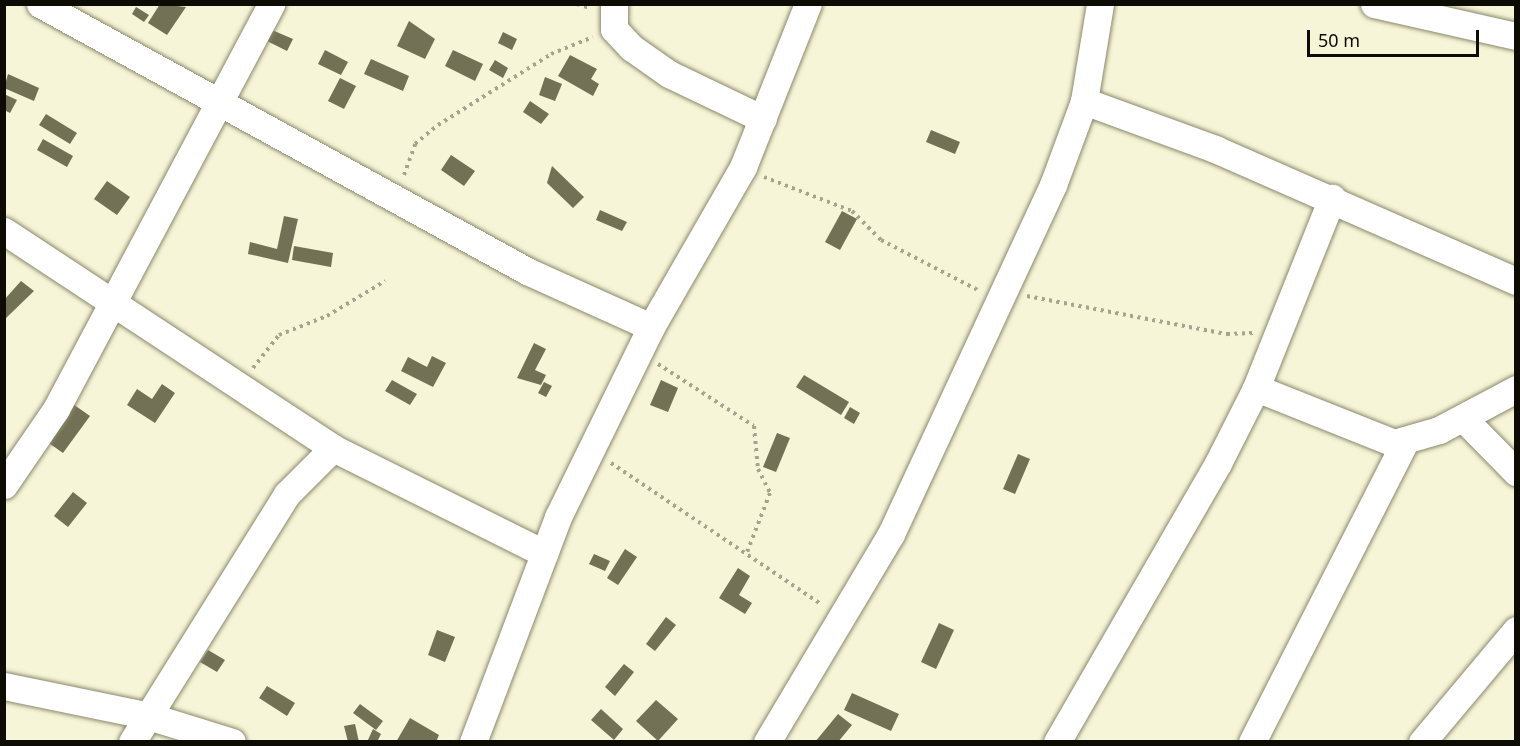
<!DOCTYPE html>
<html>
<head>
<meta charset="utf-8">
<style>
  body { margin:0 }
  #map { position:relative; width:1520px; height:746px; overflow:hidden; background:#f7f5d7; font-family:"Noto Sans",sans-serif }
  div>[style] { position:absolute }
  .building>* { inset:0; background:#727055 }
  .path>* { height:4px; margin-top:-2px; transform-origin:0; background:repeating-linear-gradient(90deg,#a6a48e 0 3px,transparent 0 7.5px) }
  .roads { filter:drop-shadow(0 0 2px #8a886d) drop-shadow(0 0 2px #8a886d) }
  .street>* { height:27px; margin:-13.5px; padding:0 13.5px; transform-origin:13.5px; border-radius:13.5px; background:#fff }
  span { translate:-50% -50%; white-space:nowrap; text-align:center; line-height:1.15; -webkit-text-stroke:4.5px #f7f5d7; paint-order:stroke }
  .frame { position:absolute; inset:0; border:6px solid #0d0c04; pointer-events:none }
  .scale { position:absolute; left:1307px; top:30px; width:172px; height:27px; box-sizing:border-box; border:3px solid #0d0c04; border-top:0; padding-left:8px; font-size:18px; line-height:21px; white-space:nowrap; color:#0d0c04; -webkit-text-stroke:4px #f7f5d7; paint-order:stroke }
</style>
</head>
<body>
<div id="map">
  <div class="building">
    <i style="clip-path:polygon(160px 4px,186px 7px,167px 35px,148px 23px)"></i>
    <i style="clip-path:polygon(136px 7px,149px 15px,144px 22px,132px 14px)"></i>
    <i style="clip-path:polygon(409px 21px,435px 39px,425px 59px,397px 46px)"></i>
    <i style="clip-path:polygon(272px 30px,293px 39px,287px 51px,267px 41px)"></i>
    <i style="clip-path:polygon(503px 32px,517px 39px,512px 50px,498px 43px)"></i>
    <i style="clip-path:polygon(325px 50px,348px 62px,341px 75px,318px 64px)"></i>
    <i style="clip-path:polygon(453px 50px,483px 64px,475px 81px,445px 66px)"></i>
    <i style="clip-path:polygon(570px 55px,597px 69px,591px 79px,599px 84px,593px 96px,558px 76px)"></i>
    <i style="clip-path:polygon(371px 59px,409px 76px,403px 91px,364px 74px)"></i>
    <i style="clip-path:polygon(495px 60px,508px 68px,503px 78px,489px 70px)"></i>
    <i style="clip-path:polygon(8px 74px,39px 88px,34px 101px,4px 88px)"></i>
    <i style="clip-path:polygon(545px 77px,562px 84px,555px 101px,539px 95px)"></i>
    <i style="clip-path:polygon(340px 78px,356px 86px,344px 109px,328px 101px)"></i>
    <i style="clip-path:polygon(4px 94px,17px 100px,10px 113px,4px 110px)"></i>
    <i style="clip-path:polygon(530px 101px,549px 114px,541px 124px,523px 112px)"></i>
    <i style="clip-path:polygon(46px 114px,77px 133px,70px 144px,39px 125px)"></i>
    <i style="clip-path:polygon(931px 130px,960px 142px,955px 154px,926px 142px)"></i>
    <i style="clip-path:polygon(43px 139px,73px 156px,67px 167px,37px 150px)"></i>
    <i style="clip-path:polygon(451px 155px,475px 171px,464px 186px,441px 170px)"></i>
    <i style="clip-path:polygon(552px 166px,584px 197px,573px 208px,547px 183px)"></i>
    <i style="clip-path:polygon(107px 181px,130px 197px,117px 215px,94px 199px)"></i>
    <i style="clip-path:polygon(600px 210px,627px 222px,622px 231px,596px 220px)"></i>
    <i style="clip-path:polygon(842px 211px,857px 219px,840px 250px,825px 242px)"></i>
    <i style="clip-path:polygon(284px 216px,298px 219px,288px 263px,248px 254px,250px 242px,277px 249px)"></i>
    <i style="clip-path:polygon(294px 246px,333px 253px,331px 267px,292px 260px)"></i>
    <i style="clip-path:polygon(21px 281px,34px 291px,4px 320px,4px 300px)"></i>
    <i style="clip-path:polygon(534px 343px,546px 349px,535px 370px,546px 375px,541px 385px,517px 378px)"></i>
    <i style="clip-path:polygon(432px 356px,446px 363px,433px 387px,401px 371px,408px 357px,427px 367px)"></i>
    <i style="clip-path:polygon(804px 375px,849px 402px,841px 415px,796px 387px)"></i>
    <i style="clip-path:polygon(392px 380px,417px 394px,410px 405px,385px 391px)"></i>
    <i style="clip-path:polygon(661px 380px,678px 388px,668px 412px,650px 405px)"></i>
    <i style="clip-path:polygon(544px 382px,552px 386px,546px 397px,538px 393px)"></i>
    <i style="clip-path:polygon(162px 384px,175px 393px,155px 423px,127px 405px,137px 389px,152px 399px)"></i>
    <i style="clip-path:polygon(70px 402px,90px 416px,63px 453px,43px 439px)"></i>
    <i style="clip-path:polygon(850px 407px,860px 413px,854px 424px,844px 418px)"></i>
    <i style="clip-path:polygon(777px 433px,790px 438px,776px 472px,763px 467px)"></i>
    <i style="clip-path:polygon(1018px 454px,1030px 459px,1015px 494px,1003px 489px)"></i>
    <i style="clip-path:polygon(73px 492px,87px 503px,68px 527px,54px 516px)"></i>
    <i style="clip-path:polygon(625px 549px,637px 557px,618px 585px,607px 578px)"></i>
    <i style="clip-path:polygon(594px 554px,610px 561px,605px 571px,589px 564px)"></i>
    <i style="clip-path:polygon(738px 568px,750px 576px,739px 595px,752px 603px,745px 614px,719px 598px)"></i>
    <i style="clip-path:polygon(666px 617px,676px 625px,655px 651px,646px 644px)"></i>
    <i style="clip-path:polygon(939px 623px,954px 630px,936px 669px,921px 662px)"></i>
    <i style="clip-path:polygon(437px 630px,455px 637px,445px 662px,428px 655px)"></i>
    <i style="clip-path:polygon(208px 650px,225px 660px,217px 672px,200px 662px)"></i>
    <i style="clip-path:polygon(624px 664px,634px 672px,615px 696px,605px 687px)"></i>
    <i style="clip-path:polygon(267px 686px,295px 703px,287px 716px,259px 698px)"></i>
    <i style="clip-path:polygon(852px 693px,899px 714px,891px 731px,844px 710px)"></i>
    <i style="clip-path:polygon(656px 700px,678px 719px,658px 741px,636px 721px)"></i>
    <i style="clip-path:polygon(360px 704px,383px 721px,376px 730px,353px 713px)"></i>
    <i style="clip-path:polygon(601px 709px,623px 729px,614px 740px,591px 720px)"></i>
    <i style="clip-path:polygon(838px 714px,852px 725px,838px 742px,815px 742px)"></i>
    <i style="clip-path:polygon(410px 718px,439px 735px,436px 742px,396px 742px)"></i>
    <i style="clip-path:polygon(355px 724px,359px 742px,348px 742px,344px 726px)"></i>
    <i style="clip-path:polygon(373px 729px,381px 734px,377px 742px,367px 742px)"></i>
  </div>
  <div class="path">
    <i style="left:577px;top:4px;width:14px;rotate:17deg"></i>
    <i style="left:404px;top:175px;width:33px;rotate:-70deg"></i>
    <i style="left:415px;top:144px;width:30px;rotate:-40deg"></i>
    <i style="left:438px;top:125px;width:133px;rotate:-32.1deg"></i>
    <i style="left:551px;top:54px;width:45px;rotate:-22deg"></i>
    <i style="left:764px;top:177px;width:94px;rotate:21.1deg"></i>
    <i style="left:852px;top:211px;width:41px;rotate:45deg"></i>
    <i style="left:881px;top:240px;width:109px;rotate:27.3deg"></i>
    <i style="left:1027px;top:296px;width:204px;rotate:10.8deg"></i>
    <i style="left:1227px;top:334px;width:26px;rotate:-2deg"></i>
    <i style="left:658px;top:364px;width:114px;rotate:32.9deg"></i>
    <i style="left:754px;top:426px;width:43px;rotate:84.7deg"></i>
    <i style="left:758px;top:469px;width:27px;rotate:63deg"></i>
    <i style="left:770px;top:493px;width:66px;rotate:111.2deg"></i>
    <i style="left:253px;top:368px;width:42px;rotate:-51.8deg"></i>
    <i style="left:279px;top:335px;width:52px;rotate:-21.6deg"></i>
    <i style="left:327px;top:316px;width:68px;rotate:-31.1deg"></i>
    <i style="left:611px;top:463px;width:253px;rotate:33.9deg"></i>
  </div>
  <div class="roads">
    <div class="street">
      <i style="left:40px;top:4px;width:555px;rotate:28.73deg"></i>
      <i style="left:527px;top:271px;width:136px;rotate:24.3deg"></i>
      <i style="left:614px;top:4px;width:25px;rotate:90deg"></i>
      <i style="left:614px;top:29px;width:26px;rotate:47deg"></i>
      <i style="left:632px;top:48px;width:45px;rotate:35.1deg"></i>
      <i style="left:669px;top:74px;width:104px;rotate:25.6deg"></i>
      <i style="left:1374px;top:4px;width:146px;rotate:12.7deg"></i>
      <i style="left:1084px;top:101px;width:140px;rotate:20.1deg"></i>
      <i style="left:1215px;top:149px;width:329px;rotate:23.7deg"></i>
      <i style="left:4px;top:231px;width:394px;rotate:33.4deg"></i>
      <i style="left:333px;top:448px;width:236px;rotate:26.5deg"></i>
      <i style="left:1256px;top:388px;width:149px;rotate:21.7deg"></i>
      <i style="left:1394px;top:443px;width:47px;rotate:-16.1deg"></i>
      <i style="left:1439px;top:430px;width:87px;rotate:-28deg"></i>
      <i style="left:1463px;top:418px;width:76px;rotate:45.5deg"></i>
      <i style="left:4px;top:485px;width:92px;rotate:-55.6deg"></i>
      <i style="left:56px;top:409px;width:459px;rotate:-62deg"></i>
      <i style="left:4px;top:686px;width:144px;rotate:11.6deg"></i>
      <i style="left:145px;top:715px;width:91px;rotate:17.2deg"></i>
      <i style="left:132px;top:742px;width:292px;rotate:-58deg"></i>
      <i style="left:287px;top:494px;width:65px;rotate:-45deg"></i>
      <i style="left:473px;top:742px;width:241px;rotate:-69.3deg"></i>
      <i style="left:558px;top:517px;width:212px;rotate:-63.9deg"></i>
      <i style="left:651px;top:327px;width:185px;rotate:-60.1deg"></i>
      <i style="left:743px;top:167px;width:175px;rotate:-68.3deg"></i>
      <i style="left:767px;top:742px;width:242px;rotate:-59.2deg"></i>
      <i style="left:891px;top:534px;width:385px;rotate:-65.1deg"></i>
      <i style="left:1053px;top:185px;width:90px;rotate:-69.7deg"></i>
      <i style="left:1084px;top:101px;width:98px;rotate:-80.6deg"></i>
      <i style="left:1057px;top:742px;width:322px;rotate:-60deg"></i>
      <i style="left:1218px;top:463px;width:84px;rotate:-63.1deg"></i>
      <i style="left:1256px;top:388px;width:205px;rotate:-68.2deg"></i>
      <i style="left:1252px;top:742px;width:337px;rotate:-63deg"></i>
      <i style="left:1422px;top:742px;width:146px;rotate:-50deg"></i>
    </div>
  </div>
  <div class="frame"></div>
  <div class="scale">50 m</div>
</div>
</body>
</html>
